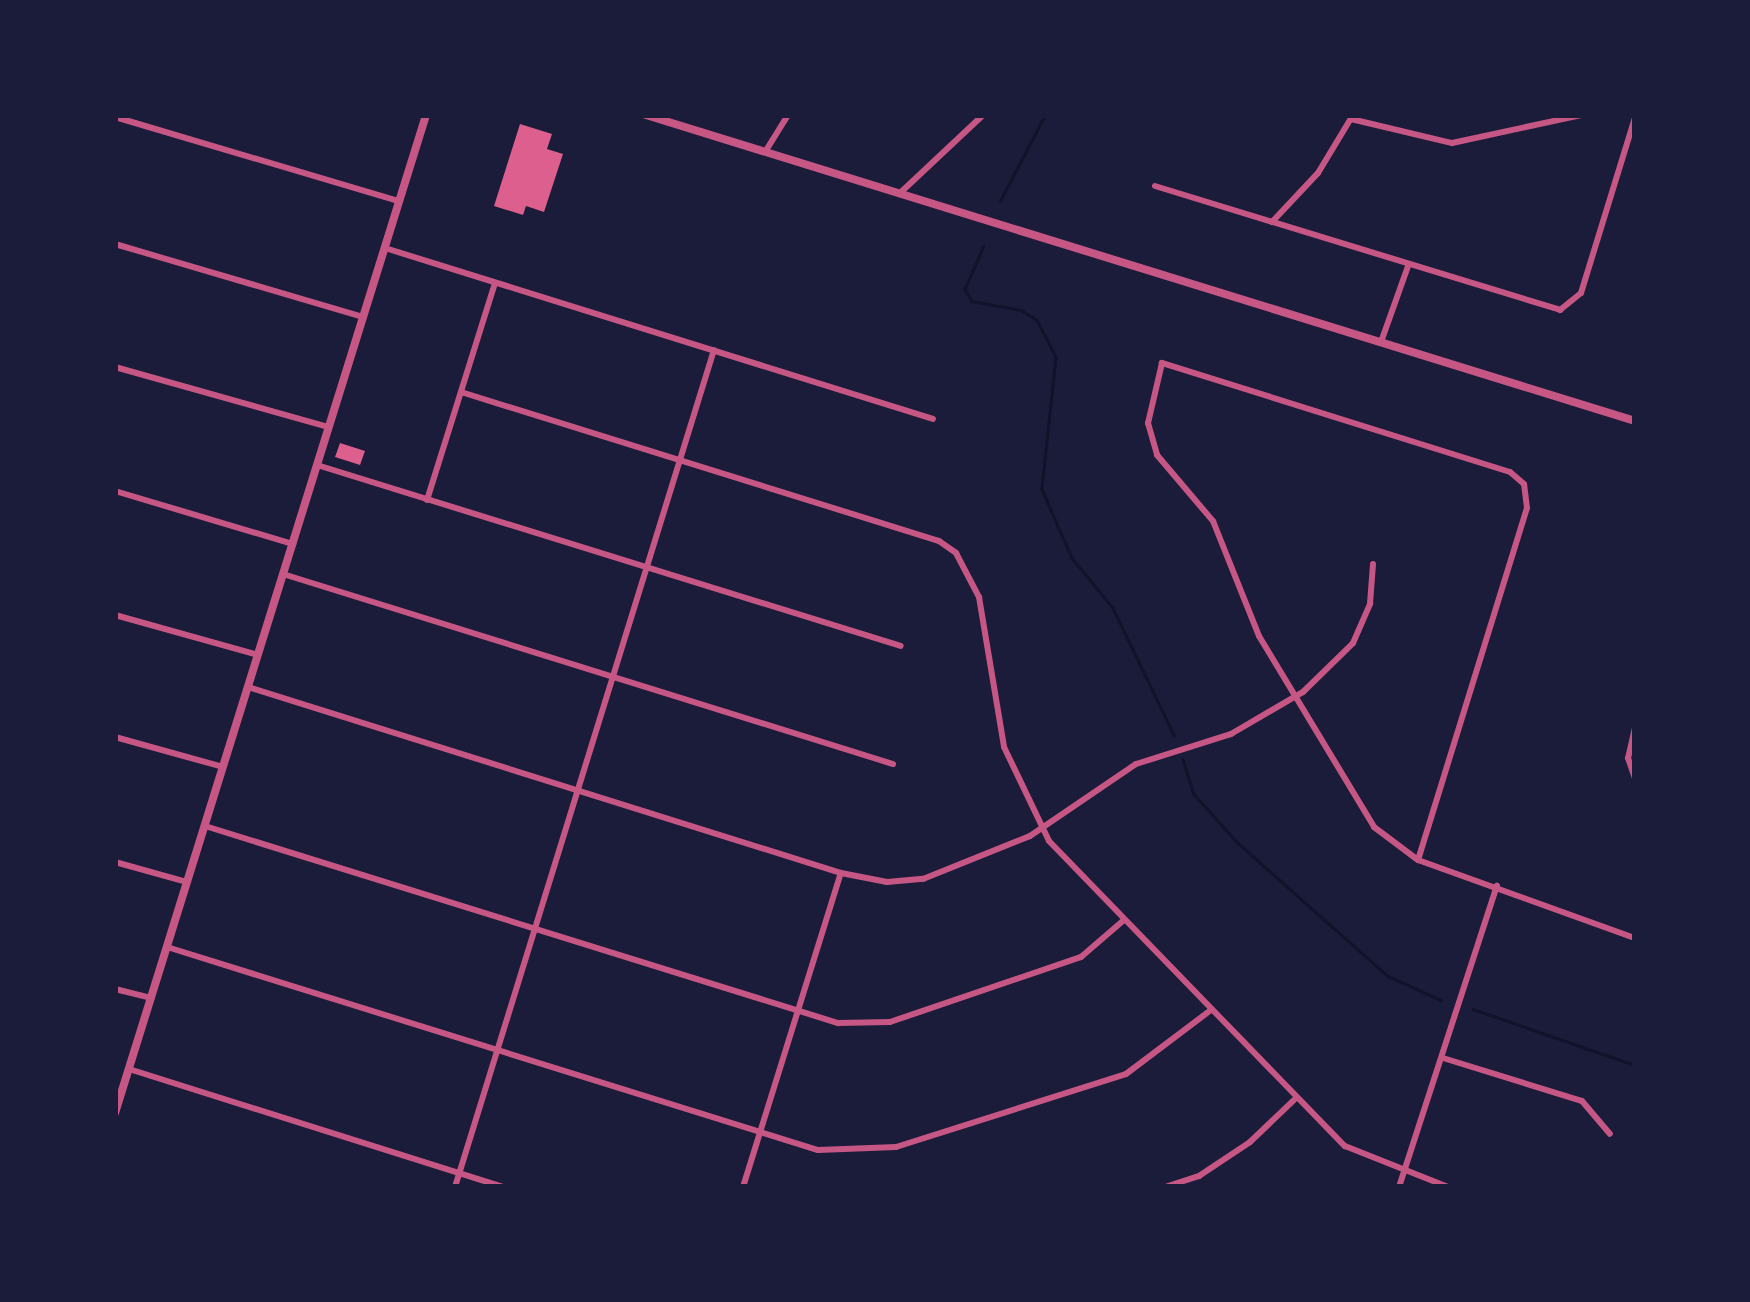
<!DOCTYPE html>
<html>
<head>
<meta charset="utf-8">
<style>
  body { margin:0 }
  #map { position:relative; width:1750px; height:1302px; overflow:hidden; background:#1b1b3a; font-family:Spectral,serif }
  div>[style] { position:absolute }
  .stream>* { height:2.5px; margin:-1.25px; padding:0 1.25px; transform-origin:1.25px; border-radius:1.25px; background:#12122b }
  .building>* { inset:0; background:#dd5f8e }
  .minor>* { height:6px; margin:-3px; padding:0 3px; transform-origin:3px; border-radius:3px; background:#c65784 }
  .tertiary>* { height:8px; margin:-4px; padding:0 4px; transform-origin:4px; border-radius:4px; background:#c65784 }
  span { translate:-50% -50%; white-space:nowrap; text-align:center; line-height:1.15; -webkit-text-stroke:9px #1b1b3a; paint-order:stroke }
  .frame { position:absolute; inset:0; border:118px solid #1b1b3a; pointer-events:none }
</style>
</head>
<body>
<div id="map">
  <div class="stream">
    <i style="left:1000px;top:201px;width:97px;rotate:-62.4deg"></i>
    <i style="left:984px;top:246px;width:47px;rotate:113.8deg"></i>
    <i style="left:965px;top:289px;width:14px;rotate:60deg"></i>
    <i style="left:972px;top:301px;width:50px;rotate:10.4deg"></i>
    <i style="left:1021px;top:310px;width:19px;rotate:32deg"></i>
    <i style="left:1037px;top:320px;width:42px;rotate:62.8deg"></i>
    <i style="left:1056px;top:357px;width:133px;rotate:96.1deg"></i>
    <i style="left:1042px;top:489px;width:75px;rotate:66.5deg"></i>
    <i style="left:1072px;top:558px;width:65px;rotate:50.6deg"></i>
    <i style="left:1113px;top:608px;width:141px;rotate:64.3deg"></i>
    <i style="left:1183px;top:759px;width:37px;rotate:73deg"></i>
    <i style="left:1194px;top:794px;width:64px;rotate:48.1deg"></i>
    <i style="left:1237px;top:842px;width:202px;rotate:41.6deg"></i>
    <i style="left:1388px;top:976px;width:58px;rotate:24.4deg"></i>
    <i style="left:1473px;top:1009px;width:171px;rotate:19.1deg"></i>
  </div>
  <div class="building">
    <i style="clip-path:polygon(520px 124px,552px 134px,547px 149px,563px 154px,544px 212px,526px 206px,523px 215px,494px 206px)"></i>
    <i style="clip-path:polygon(340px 443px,365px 451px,360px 465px,335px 457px)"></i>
  </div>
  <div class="minor">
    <i style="left:115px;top:117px;width:296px;rotate:16.5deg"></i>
    <i style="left:1351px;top:119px;width:104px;rotate:13.4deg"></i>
    <i style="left:1452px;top:143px;width:132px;rotate:-12.2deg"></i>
    <i style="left:765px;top:152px;width:44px;rotate:-58.1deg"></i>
    <i style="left:1155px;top:186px;width:424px;rotate:17deg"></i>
    <i style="left:1560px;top:310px;width:27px;rotate:-39deg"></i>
    <i style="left:1581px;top:293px;width:183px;rotate:-72.9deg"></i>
    <i style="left:899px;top:194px;width:115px;rotate:-43.2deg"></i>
    <i style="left:1272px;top:222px;width:67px;rotate:-46.8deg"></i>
    <i style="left:1318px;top:173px;width:68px;rotate:-58.9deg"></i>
    <i style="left:115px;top:244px;width:259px;rotate:16.4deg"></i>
    <i style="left:385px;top:248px;width:574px;rotate:17.33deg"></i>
    <i style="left:1381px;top:342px;width:81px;rotate:-70.4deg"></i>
    <i style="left:115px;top:367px;width:222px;rotate:15.7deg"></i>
    <i style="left:461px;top:392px;width:501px;rotate:17.31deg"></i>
    <i style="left:939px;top:541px;width:21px;rotate:35deg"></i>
    <i style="left:956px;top:553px;width:50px;rotate:62.4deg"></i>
    <i style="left:979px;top:597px;width:152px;rotate:80.5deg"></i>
    <i style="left:1004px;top:747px;width:104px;rotate:64.4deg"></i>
    <i style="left:1049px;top:841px;width:425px;rotate:45.9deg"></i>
    <i style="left:1345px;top:1146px;width:111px;rotate:21.7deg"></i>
    <i style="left:317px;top:465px;width:611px;rotate:17.22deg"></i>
    <i style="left:115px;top:491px;width:186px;rotate:16.6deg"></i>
    <i style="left:427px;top:500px;width:227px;rotate:-72.6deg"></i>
    <i style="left:283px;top:574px;width:639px;rotate:17.3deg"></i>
    <i style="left:115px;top:615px;width:148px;rotate:15.6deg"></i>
    <i style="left:248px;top:687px;width:621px;rotate:17.41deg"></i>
    <i style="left:841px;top:873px;width:47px;rotate:11.1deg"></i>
    <i style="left:887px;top:882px;width:36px;rotate:-5deg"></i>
    <i style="left:923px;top:879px;width:115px;rotate:-21.9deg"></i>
    <i style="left:1030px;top:836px;width:128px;rotate:-34.2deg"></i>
    <i style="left:1136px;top:764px;width:100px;rotate:-17.5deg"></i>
    <i style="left:1231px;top:734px;width:83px;rotate:-30.3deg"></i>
    <i style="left:1303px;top:692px;width:70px;rotate:-44.4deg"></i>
    <i style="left:1353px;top:643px;width:43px;rotate:-66.4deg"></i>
    <i style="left:1370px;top:604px;width:40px;rotate:-85.7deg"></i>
    <i style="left:1635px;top:728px;width:31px;rotate:103deg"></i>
    <i style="left:1628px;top:758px;width:21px;rotate:71deg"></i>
    <i style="left:115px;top:737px;width:112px;rotate:15.5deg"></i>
    <i style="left:205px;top:826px;width:663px;rotate:17.29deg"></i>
    <i style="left:838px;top:1023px;width:52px;rotate:-1.1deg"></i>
    <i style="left:890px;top:1022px;width:202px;rotate:-18.8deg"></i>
    <i style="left:1081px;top:957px;width:57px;rotate:-40.7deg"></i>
    <i style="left:1418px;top:860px;width:368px;rotate:-72.8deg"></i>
    <i style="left:1527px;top:508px;width:24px;rotate:-97deg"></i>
    <i style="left:1524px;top:484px;width:18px;rotate:-139deg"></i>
    <i style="left:1510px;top:472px;width:365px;rotate:-162.6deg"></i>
    <i style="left:1162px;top:363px;width:62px;rotate:103.1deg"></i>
    <i style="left:1148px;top:423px;width:33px;rotate:74deg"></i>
    <i style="left:1157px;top:455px;width:87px;rotate:49.7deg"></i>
    <i style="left:1213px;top:521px;width:124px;rotate:68.2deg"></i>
    <i style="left:1259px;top:636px;width:223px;rotate:58.9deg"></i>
    <i style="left:1374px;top:827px;width:55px;rotate:36.9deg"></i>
    <i style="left:1418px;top:860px;width:231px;rotate:19.8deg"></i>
    <i style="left:115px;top:862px;width:75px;rotate:15.5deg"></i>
    <i style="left:167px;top:947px;width:682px;rotate:17.32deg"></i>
    <i style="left:818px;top:1150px;width:78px;rotate:-2.2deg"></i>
    <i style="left:896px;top:1147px;width:241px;rotate:-17.6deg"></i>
    <i style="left:1126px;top:1074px;width:106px;rotate:-37deg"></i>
    <i style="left:115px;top:989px;width:37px;rotate:14deg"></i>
    <i style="left:1443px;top:1058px;width:145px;rotate:17.2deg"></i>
    <i style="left:1582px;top:1101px;width:43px;rotate:49.7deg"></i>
    <i style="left:129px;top:1069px;width:392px;rotate:17.5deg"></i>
    <i style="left:455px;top:1187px;width:876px;rotate:-72.81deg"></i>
    <i style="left:743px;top:1187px;width:329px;rotate:-72.7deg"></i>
    <i style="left:1165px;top:1187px;width:36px;rotate:-18deg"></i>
    <i style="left:1199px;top:1176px;width:61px;rotate:-33.7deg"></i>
    <i style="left:1250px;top:1142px;width:61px;rotate:-43.7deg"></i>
    <i style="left:1399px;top:1187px;width:317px;rotate:-72deg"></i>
  </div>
  <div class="tertiary">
    <i style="left:646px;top:115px;width:1035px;rotate:17.19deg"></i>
    <i style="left:115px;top:1113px;width:1045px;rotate:-72.69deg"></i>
  </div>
  <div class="frame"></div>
</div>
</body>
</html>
